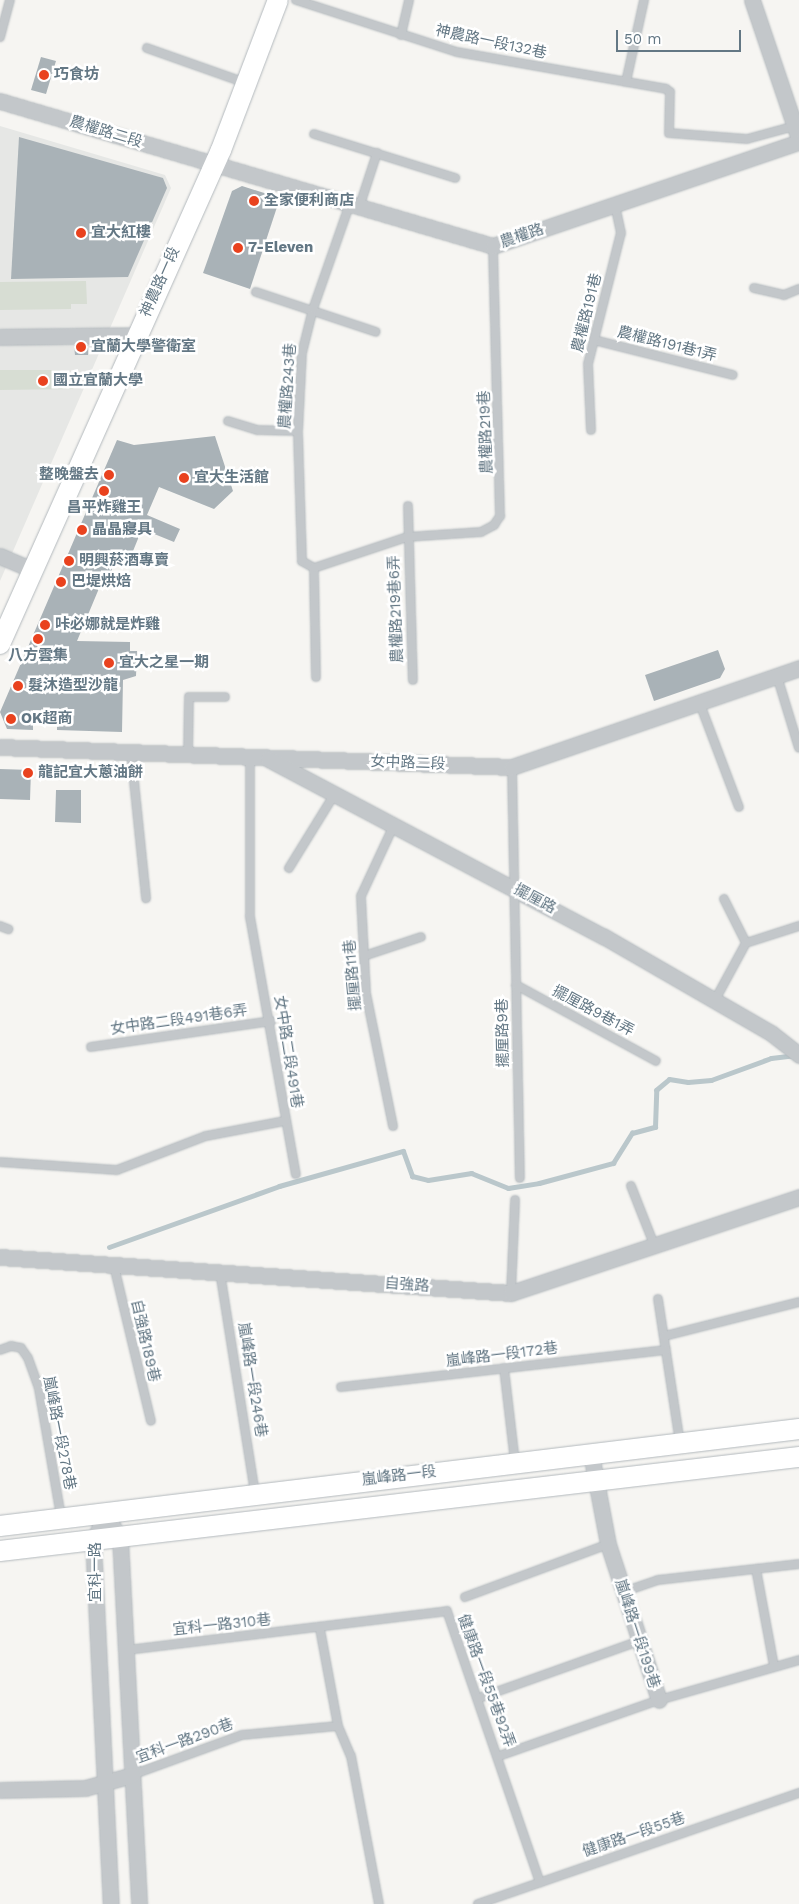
<!DOCTYPE html>
<html>
<head>
<meta charset="utf-8">
<style>
  body { margin:0 }
  #map { position:relative; width:799px; height:1904px; overflow:hidden; background:#f6f5f2; font-family:"Work Sans","Noto Sans TC",sans-serif }
  div>[style] { position:absolute }
  .built>* { inset:0; background:#e6e7e5 }
  .green>* { inset:0; background:#d7ddd3 }
  .stream>* { height:5px; margin:-2.5px; padding:0 2.5px; transform-origin:2.5px; border-radius:2.5px; background:#bac7cb }
  .building>* { inset:0; background:#a9b2b7 }
  .roads { filter:drop-shadow(0 0 1px #b3b9bd) drop-shadow(0 0 1px #b3b9bd) }
  .lane>* { height:8px; margin:-4px; padding:0 4px; transform-origin:4px; border-radius:4px; background:#c3c7ca }
  .street>* { height:15px; margin:-7.5px; padding:0 7.5px; transform-origin:7.5px; border-radius:7.5px; background:#c3c7ca }
  .secondary>* { height:20px; margin:-10px; padding:0 10px; transform-origin:10px; border-radius:10px; background:#fff }
  .dots>* { width:14px; height:14px; translate:-50% -50%; box-sizing:border-box; border:2px solid #fff; border-radius:50% }
  span { translate:-50% -50%; white-space:nowrap; text-align:center; line-height:1.15; -webkit-text-stroke:5px #fff; paint-order:stroke }
  .street-label { font-size:15px; color:#637784 }
  .poi-label { font-size:15px; color:#637784; font-weight:700 }
  .left { translate:0 -50%; text-align:left }
  .right { translate:-100% -50%; text-align:right }
  .scale { position:absolute; left:616px; top:30px; width:125px; height:22px; box-sizing:border-box; border:2px solid #637784; border-top:0; padding-left:6px; font-size:15px; line-height:18px; white-space:nowrap; color:#637784; -webkit-text-stroke:4px #fff; paint-order:stroke }
</style>
</head>
<body>
<div id="map">
  <div class="built">
    <i style="clip-path:polygon(0 126px,165px 175px,171px 188px,0 581px)"></i>
  </div>
  <div class="green">
    <i style="clip-path:polygon(86px 281px,87px 304px,71px 304px,71px 309px,0 310px,0 282px)"></i>
    <i style="clip-path:polygon(0 370px,60px 370px,65px 378px,79px 378px,73px 389px,0 390px)"></i>
  </div>
  <div class="stream">
    <i style="left:109px;top:1247px;width:181px;rotate:-19.7deg"></i>
    <i style="left:279px;top:1186px;width:129px;rotate:-15.8deg"></i>
    <i style="left:403px;top:1151px;width:27px;rotate:70deg"></i>
    <i style="left:412px;top:1176px;width:16px;rotate:14deg"></i>
    <i style="left:428px;top:1180px;width:44px;rotate:-9.2deg"></i>
    <i style="left:471px;top:1173px;width:40px;rotate:22deg"></i>
    <i style="left:508px;top:1188px;width:31px;rotate:-9deg"></i>
    <i style="left:539px;top:1183px;width:77px;rotate:-15.1deg"></i>
    <i style="left:613px;top:1163px;width:36px;rotate:-58deg"></i>
    <i style="left:632px;top:1133px;width:24px;rotate:-15deg"></i>
    <i style="left:655px;top:1127px;width:37px;rotate:-88deg"></i>
    <i style="left:656px;top:1090px;width:17px;rotate:-40deg"></i>
    <i style="left:669px;top:1079px;width:19px;rotate:9deg"></i>
    <i style="left:688px;top:1082px;width:23px;rotate:-5deg"></i>
    <i style="left:711px;top:1080px;width:64px;rotate:-20.1deg"></i>
    <i style="left:771px;top:1058px;width:23px;rotate:-7deg"></i>
  </div>
  <div class="building">
    <i style="clip-path:polygon(41px 57px,56px 61px,46px 94px,31px 90px)"></i>
    <i style="clip-path:polygon(19px 137px,163px 178px,167px 188px,128px 277px,11px 279px)"></i>
    <i style="clip-path:polygon(242px 186px,280px 198px,250px 289px,203px 273px,232px 191px)"></i>
    <i style="clip-path:polygon(74px 345px,88px 345px,88px 355px,75px 355px)"></i>
    <i style="clip-path:polygon(215px 436px,233px 491px,214px 509px,159px 487px,147px 515px,180px 529px,174px 542px,142px 529px,131px 556px,156px 566px,112px 566px,111px 587px,100px 586px,77px 641px,130px 642px,130px 651px,137px 651px,136px 676px,123px 680px,122px 732px,57px 730px,57px 711px,33px 710px,33px 730px,7px 729px,0 712px,117px 440px,134px 445px)"></i>
    <i style="clip-path:polygon(718px 650px,725px 669px,720px 678px,654px 701px,645px 675px)"></i>
    <i style="clip-path:polygon(0 769px,31px 770px,30px 800px,0 799px)"></i>
    <i style="clip-path:polygon(56px 790px,81px 790px,81px 823px,55px 822px)"></i>
  </div>
  <div class="roads">
    <div class="lane">
      <i style="left:296px;top:0;width:169px;rotate:17.9deg"></i>
      <i style="left:457px;top:52px;width:212px;rotate:10deg"></i>
      <i style="left:666px;top:89px;width:5px;rotate:37deg"></i>
      <i style="left:670px;top:92px;width:41px;rotate:91.4deg"></i>
      <i style="left:669px;top:133px;width:78px;rotate:4.4deg"></i>
      <i style="left:747px;top:139px;width:50px;rotate:-15.2deg"></i>
      <i style="left:401px;top:35px;width:36px;rotate:-77deg"></i>
      <i style="left:0;top:37px;width:38px;rotate:-75deg"></i>
      <i style="left:147px;top:48px;width:105px;rotate:19.5deg"></i>
      <i style="left:626px;top:82px;width:84px;rotate:-77.6deg"></i>
      <i style="left:314px;top:134px;width:148px;rotate:17.3deg"></i>
      <i style="left:359px;top:208px;width:58px;rotate:-71.9deg"></i>
      <i style="left:754px;top:288px;width:31px;rotate:13deg"></i>
      <i style="left:784px;top:295px;width:16px;rotate:-22deg"></i>
      <i style="left:256px;top:292px;width:126px;rotate:18.4deg"></i>
      <i style="left:594px;top:340px;width:143px;rotate:14.1deg"></i>
      <i style="left:228px;top:421px;width:31px;rotate:17deg"></i>
      <i style="left:258px;top:430px;width:40px;rotate:1.4deg"></i>
      <i style="left:591px;top:430px;width:66px;rotate:-92.6deg"></i>
      <i style="left:588px;top:364px;width:135px;rotate:-75.9deg"></i>
      <i style="left:621px;top:233px;width:30px;rotate:-102deg"></i>
      <i style="left:408px;top:506px;width:174px;rotate:88.4deg"></i>
      <i style="left:314px;top:568px;width:14px;rotate:-150deg"></i>
      <i style="left:302px;top:561px;width:130px;rotate:-91.8deg"></i>
      <i style="left:298px;top:431px;width:78px;rotate:-87.1deg"></i>
      <i style="left:302px;top:353px;width:45px;rotate:-76deg"></i>
      <i style="left:313px;top:309px;width:109px;rotate:-70.7deg"></i>
      <i style="left:777px;top:676px;width:75px;rotate:73deg"></i>
      <i style="left:316px;top:677px;width:109px;rotate:-91.1deg"></i>
      <i style="left:314px;top:568px;width:98px;rotate:-18.4deg"></i>
      <i style="left:407px;top:537px;width:74px;rotate:-3.9deg"></i>
      <i style="left:481px;top:532px;width:15px;rotate:-28deg"></i>
      <i style="left:494px;top:525px;width:11px;rotate:-56deg"></i>
      <i style="left:500px;top:516px;width:270px;rotate:-91.5deg"></i>
      <i style="left:700px;top:704px;width:110px;rotate:69.3deg"></i>
      <i style="left:131px;top:752px;width:147px;rotate:84.1deg"></i>
      <i style="left:188px;top:754px;width:57px;rotate:-89deg"></i>
      <i style="left:189px;top:697px;width:36px"></i>
      <i style="left:250px;top:757px;width:160px;rotate:90deg"></i>
      <i style="left:250px;top:917px;width:261px;rotate:79.9deg"></i>
      <i style="left:512px;top:767px;width:411px;rotate:88.9deg"></i>
      <i style="left:289px;top:868px;width:86px;rotate:-58.3deg"></i>
      <i style="left:724px;top:899px;width:49px;rotate:63.4deg"></i>
      <i style="left:0;top:926px;width:9px;rotate:21deg"></i>
      <i style="left:364px;top:956px;width:60px;rotate:-18.4deg"></i>
      <i style="left:516px;top:985px;width:159px;rotate:28.5deg"></i>
      <i style="left:715px;top:1000px;width:65px;rotate:-61.5deg"></i>
      <i style="left:746px;top:943px;width:56px;rotate:-17.8deg"></i>
      <i style="left:91px;top:1047px;width:182px;rotate:-8.2deg"></i>
      <i style="left:393px;top:1126px;width:136px;rotate:-101.5deg"></i>
      <i style="left:366px;top:993px;width:97px;rotate:-93deg"></i>
      <i style="left:361px;top:896px;width:76px;rotate:-65.1deg"></i>
      <i style="left:0;top:1162px;width:117px;rotate:3.9deg"></i>
      <i style="left:117px;top:1170px;width:95px;rotate:-20.9deg"></i>
      <i style="left:206px;top:1136px;width:80px;rotate:-10.8deg"></i>
      <i style="left:631px;top:1186px;width:66px;rotate:68.5deg"></i>
      <i style="left:114px;top:1266px;width:159px;rotate:76.6deg"></i>
      <i style="left:220px;top:1272px;width:224px;rotate:81deg"></i>
      <i style="left:511px;top:1293px;width:93px;rotate:-87.5deg"></i>
      <i style="left:658px;top:1299px;width:146px;rotate:81.3deg"></i>
      <i style="left:665px;top:1336px;width:138px;rotate:-14.2deg"></i>
      <i style="left:0;top:1350px;width:12px;rotate:-20deg"></i>
      <i style="left:11px;top:1346px;width:10px;rotate:11deg"></i>
      <i style="left:21px;top:1348px;width:12px;rotate:55deg"></i>
      <i style="left:28px;top:1358px;width:33px;rotate:70deg"></i>
      <i style="left:39px;top:1389px;width:130px;rotate:80.2deg"></i>
      <i style="left:504px;top:1368px;width:95px;rotate:83.3deg"></i>
      <i style="left:341px;top:1387px;width:327px;rotate:-6.5deg"></i>
      <i style="left:756px;top:1569px;width:99px;rotate:79.5deg"></i>
      <i style="left:623px;top:1592px;width:37px;rotate:-19deg"></i>
      <i style="left:658px;top:1580px;width:142px;rotate:-6.5deg"></i>
      <i style="left:465px;top:1597px;width:153px;rotate:-20.3deg"></i>
      <i style="left:320px;top:1629px;width:99px;rotate:79.5deg"></i>
      <i style="left:338px;top:1726px;width:33px;rotate:67deg"></i>
      <i style="left:351px;top:1756px;width:151px;rotate:79.3deg"></i>
      <i style="left:127px;top:1650px;width:322px;rotate:-6.9deg"></i>
      <i style="left:447px;top:1611px;width:287px;rotate:71.1deg"></i>
      <i style="left:479px;top:1698px;width:170px;rotate:-19.6deg"></i>
      <i style="left:499px;top:1756px;width:170px;rotate:-19.3deg"></i>
      <i style="left:659px;top:1700px;width:146px;rotate:-15.9deg"></i>
      <i style="left:132px;top:1775px;width:117px;rotate:-20deg"></i>
      <i style="left:242px;top:1735px;width:96px;rotate:-5.4deg"></i>
      <i style="left:478px;top:1904px;width:340px;rotate:-19.1deg"></i>
    </div>
    <div class="street">
      <i style="left:752px;top:0;width:147px;rotate:71.3deg"></i>
      <i style="left:0;top:101px;width:514px;rotate:16.39deg"></i>
      <i style="left:493px;top:246px;width:323px;rotate:-18.8deg"></i>
      <i style="left:0;top:337px;width:137px;rotate:-0.8deg"></i>
      <i style="left:0;top:556px;width:36px;rotate:23deg"></i>
      <i style="left:0;top:747px;width:512px;rotate:2.24deg"></i>
      <i style="left:512px;top:767px;width:304px;rotate:-19deg"></i>
      <i style="left:268px;top:759px;width:379px;rotate:27.9deg"></i>
      <i style="left:603px;top:936px;width:194px;rotate:30deg"></i>
      <i style="left:771px;top:1033px;width:36px;rotate:38deg"></i>
      <i style="left:0;top:1257px;width:512px;rotate:4.03deg"></i>
      <i style="left:511px;top:1293px;width:304px;rotate:-18.4deg"></i>
      <i style="left:591px;top:1454px;width:92px;rotate:79.3deg"></i>
      <i style="left:608px;top:1544px;width:164px;rotate:71.9deg"></i>
      <i style="left:106px;top:1515px;width:27px;rotate:59deg"></i>
      <i style="left:120px;top:1538px;width:366px;rotate:87deg"></i>
      <i style="left:106px;top:1515px;width:29px;rotate:117deg"></i>
      <i style="left:93px;top:1541px;width:363px;rotate:87.2deg"></i>
      <i style="left:0;top:1790px;width:85px;rotate:-1.3deg"></i>
      <i style="left:85px;top:1788px;width:49px;rotate:-15.5deg"></i>
    </div>
    <div class="secondary">
      <i style="left:0;top:644px;width:541px;rotate:-65.9deg"></i>
      <i style="left:221px;top:150px;width:160px;rotate:-69.2deg"></i>
      <i style="left:0;top:1526px;width:805px;rotate:-6.92deg"></i>
      <i style="left:0;top:1551px;width:805px;rotate:-6.71deg"></i>
    </div>
  </div>
  <div class="dots">
    <i style="left:44px;top:75px;background:#e9421e"></i>
    <i style="left:254px;top:201px;background:#e9421e"></i>
    <i style="left:81px;top:233px;background:#e9421e"></i>
    <i style="left:238px;top:248px;background:#e9421e"></i>
    <i style="left:81px;top:347px;background:#e9421e"></i>
    <i style="left:43px;top:381px;background:#e9421e"></i>
    <i style="left:109px;top:475px;background:#e9421e"></i>
    <i style="left:184px;top:478px;background:#e9421e"></i>
    <i style="left:104px;top:491px;background:#e9421e"></i>
    <i style="left:82px;top:530px;background:#e9421e"></i>
    <i style="left:69px;top:561px;background:#e9421e"></i>
    <i style="left:61px;top:582px;background:#e9421e"></i>
    <i style="left:45px;top:625px;background:#e9421e"></i>
    <i style="left:38px;top:639px;background:#e9421e"></i>
    <i style="left:109px;top:663px;background:#e9421e"></i>
    <i style="left:18px;top:686px;background:#e9421e"></i>
    <i style="left:11px;top:719px;background:#e9421e"></i>
    <i style="left:28px;top:773px;background:#e9421e"></i>
  </div>
  <div class="street-label">
    <span style="left:491px;top:42px;rotate:12deg">神農路一段132巷</span>
    <span style="left:106px;top:132px;rotate:17deg">農權路二段</span>
    <span style="left:522px;top:236px;rotate:-19deg">農權路</span>
    <span style="left:160px;top:282px;rotate:-66deg">神農路一段</span>
    <span style="left:587px;top:313px;rotate:-76deg">農權路191巷</span>
    <span style="left:667px;top:344px;rotate:14deg">農權路191巷1弄</span>
    <span style="left:288px;top:386px;rotate:-86deg">農權路243巷</span>
    <span style="left:486px;top:432px;rotate:-92deg">農權路219巷</span>
    <span style="left:396px;top:609px;rotate:-92deg">農權路219巷6弄</span>
    <span style="left:408px;top:763px;rotate:2deg">女中路二段</span>
    <span style="left:535px;top:899px;rotate:28deg">擺厘路</span>
    <span style="left:353px;top:975px;rotate:-95deg">擺厘路11巷</span>
    <span style="left:593px;top:1011px;rotate:28deg">擺厘路9巷1弄</span>
    <span style="left:179px;top:1020px;rotate:-8deg">女中路二段491巷6弄</span>
    <span style="left:503px;top:1033px;rotate:-91deg">擺厘路9巷</span>
    <span style="left:288px;top:1052px;rotate:81deg">女中路二段491巷</span>
    <span style="left:407px;top:1285px;rotate:4deg">自強路</span>
    <span style="left:145px;top:1341px;rotate:77deg">自強路189巷</span>
    <span style="left:502px;top:1355px;rotate:-7deg">嵐峰路一段172巷</span>
    <span style="left:252px;top:1380px;rotate:81deg">嵐峰路一段246巷</span>
    <span style="left:59px;top:1433px;rotate:79deg">嵐峰路一段278巷</span>
    <span style="left:399px;top:1476px;rotate:-7deg">嵐峰路一段</span>
    <span style="left:96px;top:1572px;rotate:-90deg">宜科一路</span>
    <span style="left:222px;top:1625px;rotate:-6deg">宜科一路310巷</span>
    <span style="left:637px;top:1634px;rotate:72deg">嵐峰路一段199巷</span>
    <span style="left:486px;top:1681px;rotate:70deg">健康路一段55巷92弄</span>
    <span style="left:185px;top:1741px;rotate:-20deg">宜科一路290巷</span>
    <span style="left:634px;top:1835px;rotate:-19deg">健康路一段55巷</span>
  </div>
  <div class="poi-label">
    <span class="left" style="left:54px;top:75px">巧食坊</span>
    <span class="left" style="left:264px;top:201px">全家便利商店</span>
    <span class="left" style="left:91px;top:233px">宜大紅樓</span>
    <span class="left" style="left:248px;top:248px">7-Eleven</span>
    <span class="left" style="left:91px;top:347px">宜蘭大學警衛室</span>
    <span class="left" style="left:53px;top:381px">國立宜蘭大學</span>
    <span class="right" style="left:99px;top:475px">整晚盤去</span>
    <span class="left" style="left:194px;top:478px">宜大生活館</span>
    <span style="left:104px;top:508px">昌平炸雞王</span>
    <span class="left" style="left:92px;top:530px">晶晶寢具</span>
    <span class="left" style="left:79px;top:561px">明興菸酒專賣</span>
    <span class="left" style="left:71px;top:582px">巴堤烘焙</span>
    <span class="left" style="left:55px;top:625px">咔必娜就是炸雞</span>
    <span style="left:38px;top:656px">八方雲集</span>
    <span class="left" style="left:119px;top:663px">宜大之星一期</span>
    <span class="left" style="left:28px;top:686px">髮沐造型沙龍</span>
    <span class="left" style="left:21px;top:719px">OK超商</span>
    <span class="left" style="left:38px;top:773px">龍記宜大蔥油餅</span>
  </div>
  <div class="scale">50 m</div>
</div>
</body>
</html>
